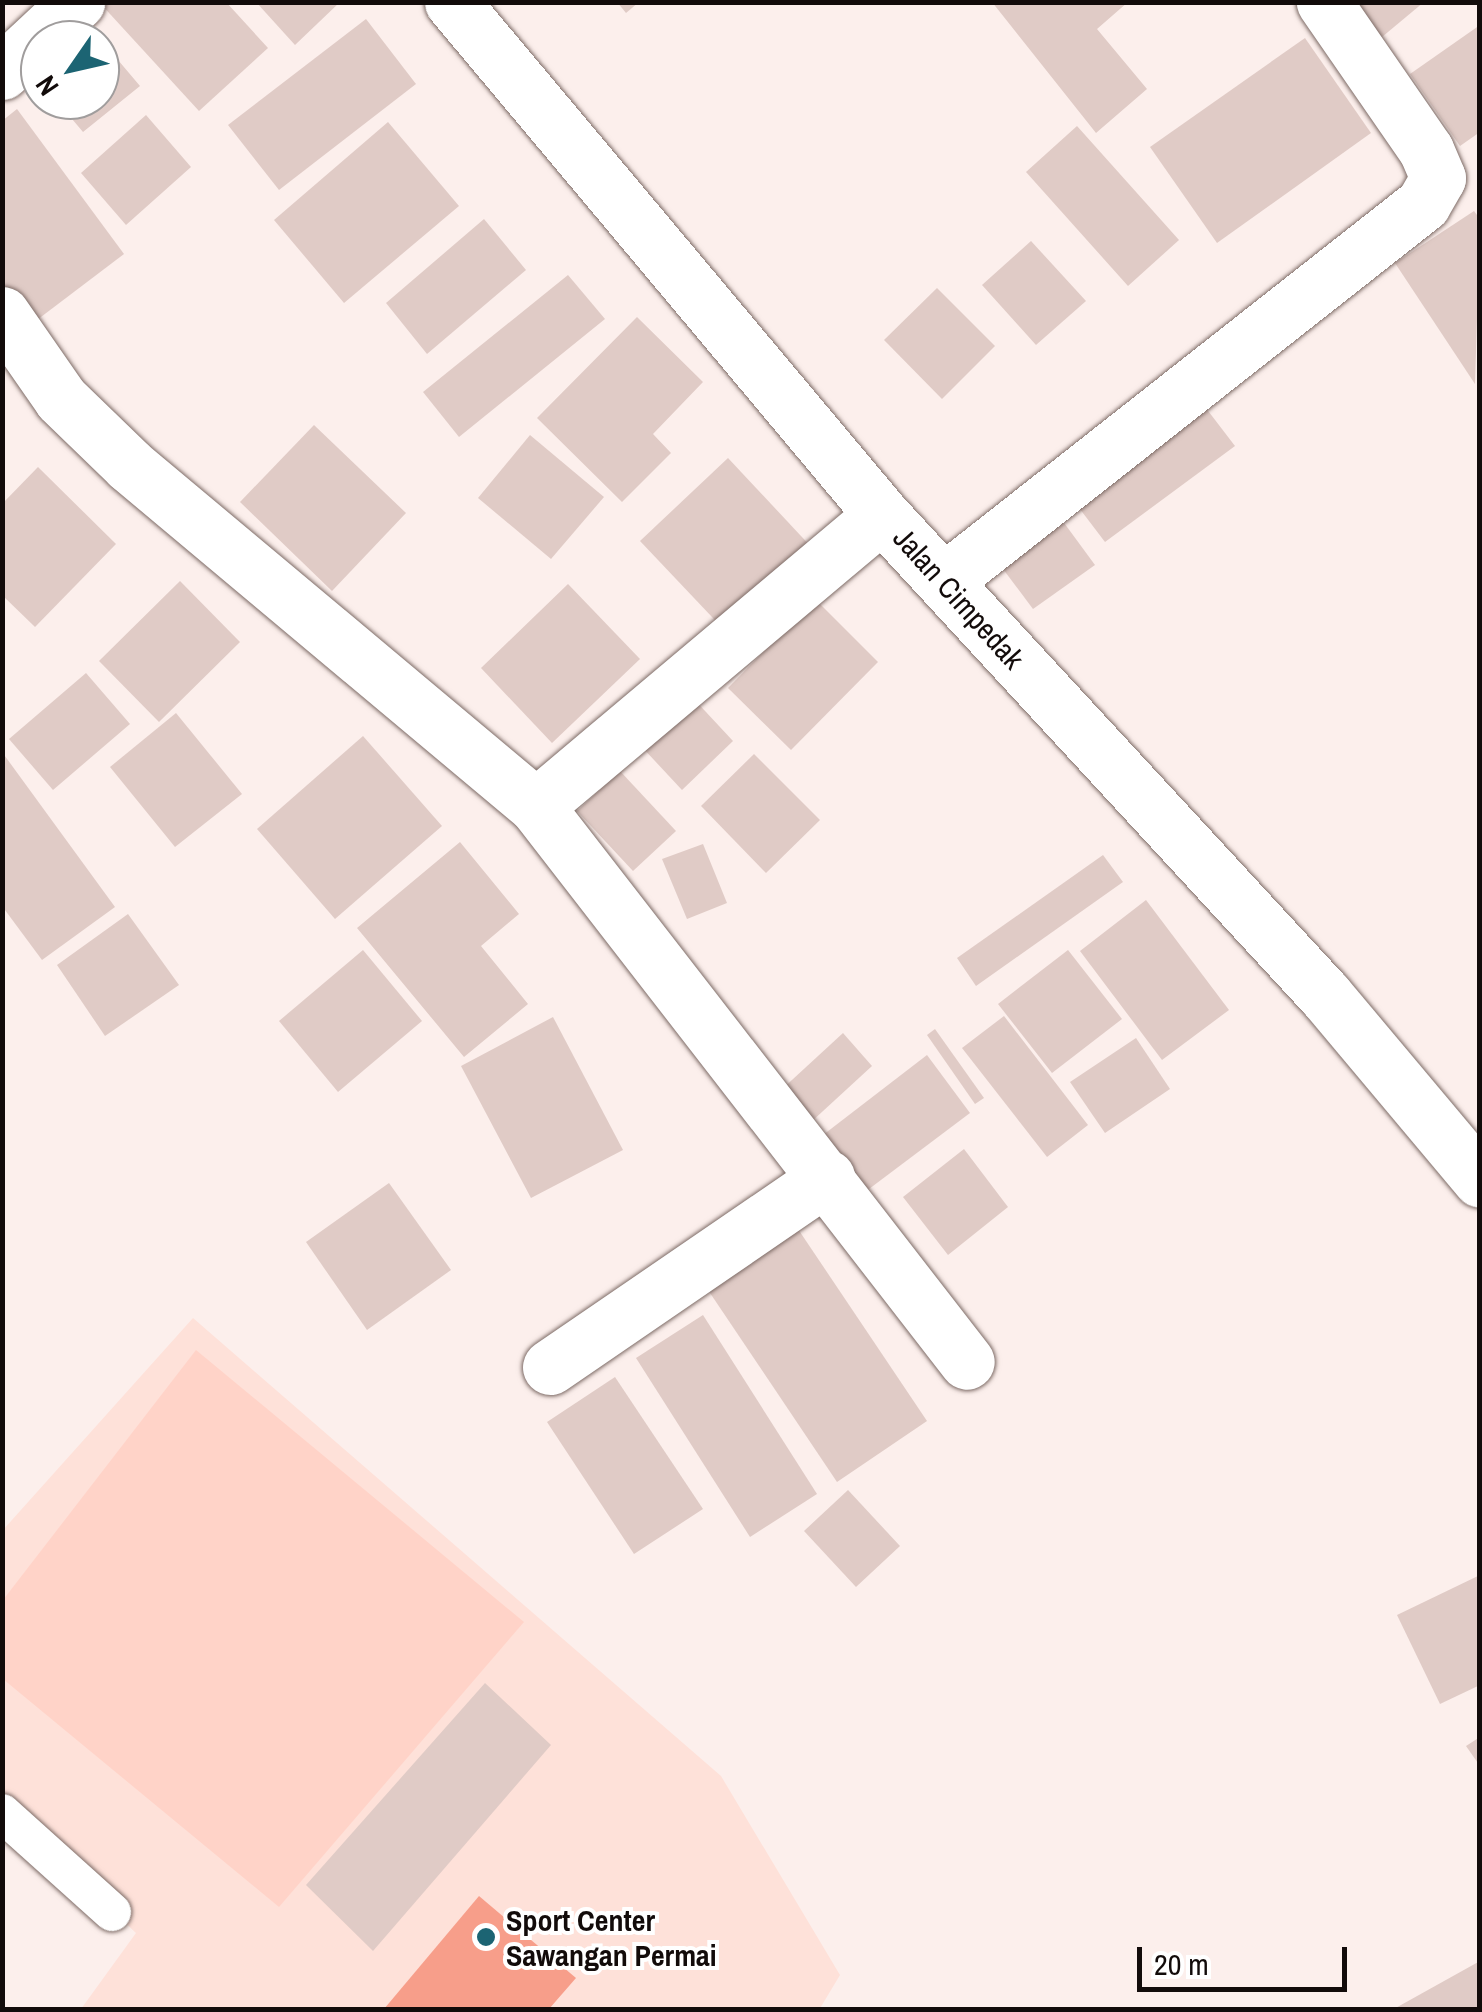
<!DOCTYPE html>
<html>
<head>
<meta charset="utf-8">
<style>
  body { margin:0 }
  #map { position:relative; width:1482px; height:2012px; overflow:hidden; background:#fcefec; font-family:"Archivo Narrow",sans-serif }
  div>[style] { position:absolute }
  .built>* { inset:0; background:#fee1d9 }
  .green>* { inset:0; background:#ffd3c8 }
  .water>* { inset:0; background:#f79e8a }
  .building>* { inset:0; background:#e0cbc6 }
  .roads { filter:drop-shadow(0 0 2px #7d6b66) drop-shadow(0 0 2px #7d6b66) }
  .service>* { height:38px; margin:-19px; padding:0 19px; transform-origin:19px; border-radius:19px; background:#fff }
  .minor>* { height:55px; margin:-27.5px; padding:0 27.5px; transform-origin:27.5px; border-radius:27.5px; background:#fff }
  .dots>* { width:28px; height:28px; translate:-50% -50%; box-sizing:border-box; border:5px solid #fff; border-radius:50% }
  span { translate:-50% -50%; white-space:nowrap; text-align:center; line-height:1.15; -webkit-text-stroke:8px #fff; paint-order:stroke }
  .street-label { font-size:30px; color:#120b0a }
  .poi-label { font-size:30px; color:#120b0a; font-weight:700 }
  .left { translate:0 -50%; text-align:left }
  .frame { position:absolute; inset:0; border:5px solid #120b0a; pointer-events:none }
  .north { position:absolute; left:20px; top:20px; width:100px; height:100px; box-sizing:border-box; background:#fff; border:2px solid #a09d9d; border-radius:50%; rotate:236deg; font-size:28px; font-weight:700; line-height:40px; text-align:center; color:#120b0a }
  .north::after { content:''; display:block; margin:auto; width:35px; height:45px; background:#1c6473; clip-path:polygon(50% 0,100% 100%,50% 72%,0 100%) }
  .scale { position:absolute; left:1137px; top:1947px; width:210px; height:45px; box-sizing:border-box; border:5px solid #120b0a; border-top:0; padding-left:12px; font-size:30px; line-height:35px; white-space:nowrap; color:#120b0a; -webkit-text-stroke:8px #fff; paint-order:stroke }
</style>
</head>
<body>
<div id="map">
  <div class="built">
    <i style="clip-path:polygon(193px 1318px,721px 1776px,840px 1975px,819px 2010px,81px 2009px,136px 1933px,3px 1807px,3px 1530px)"></i>
  </div>
  <div class="green">
    <i style="clip-path:polygon(196px 1350px,524px 1622px,279px 1907px,3px 1679px,3px 1600px)"></i>
  </div>
  <div class="water">
    <i style="clip-path:polygon(479px 1896px,576px 1978px,549px 2009px,384px 2009px)"></i>
  </div>
  <div class="building">
    <i style="clip-path:polygon(99px 2px,226px 2px,268px 48px,199px 111px)"></i>
    <i style="clip-path:polygon(256px 2px,340px 2px,295px 45px)"></i>
    <i style="clip-path:polygon(617px 2px,639px 2px,626px 13px)"></i>
    <i style="clip-path:polygon(992px 2px,1128px 2px,1097px 29px,1147px 89px,1096px 133px)"></i>
    <i style="clip-path:polygon(1343px 2px,1424px 2px,1376px 42px)"></i>
    <i style="clip-path:polygon(366px 19px,416px 84px,279px 190px,228px 125px)"></i>
    <i style="clip-path:polygon(1480px 25px,1480px 132px,1460px 146px,1410px 74px)"></i>
    <i style="clip-path:polygon(96px 34px,140px 86px,83px 132px,56px 100px,100px 100px,100px 40px,89px 40px)"></i>
    <i style="clip-path:polygon(1305px 38px,1371px 133px,1217px 243px,1150px 147px)"></i>
    <i style="clip-path:polygon(17px 109px,124px 254px,33px 323px,2px 282px,2px 121px)"></i>
    <i style="clip-path:polygon(146px 115px,191px 167px,126px 225px,81px 173px)"></i>
    <i style="clip-path:polygon(388px 122px,459px 206px,344px 303px,274px 220px)"></i>
    <i style="clip-path:polygon(1077px 126px,1179px 240px,1128px 286px,1026px 172px)"></i>
    <i style="clip-path:polygon(1474px 211px,1480px 219px,1475px 384px,1395px 263px)"></i>
    <i style="clip-path:polygon(484px 219px,526px 270px,427px 354px,386px 303px)"></i>
    <i style="clip-path:polygon(1031px 241px,1086px 301px,1036px 345px,982px 285px)"></i>
    <i style="clip-path:polygon(568px 275px,605px 319px,459px 437px,423px 392px)"></i>
    <i style="clip-path:polygon(937px 288px,995px 346px,942px 399px,884px 340px)"></i>
    <i style="clip-path:polygon(637px 317px,703px 382px,653px 434px,671px 453px,622px 502px,537px 418px)"></i>
    <i style="clip-path:polygon(1199px 399px,1235px 446px,1105px 542px,1070px 496px)"></i>
    <i style="clip-path:polygon(314px 425px,406px 513px,332px 591px,240px 502px)"></i>
    <i style="clip-path:polygon(530px 435px,604px 497px,551px 559px,478px 498px)"></i>
    <i style="clip-path:polygon(728px 458px,816px 552px,730px 636px,640px 541px)"></i>
    <i style="clip-path:polygon(38px 467px,116px 544px,35px 627px,2px 595px,2px 504px)"></i>
    <i style="clip-path:polygon(1059px 516px,1095px 565px,1033px 609px,997px 561px)"></i>
    <i style="clip-path:polygon(180px 581px,240px 642px,159px 722px,99px 661px)"></i>
    <i style="clip-path:polygon(568px 584px,640px 659px,552px 743px,481px 668px)"></i>
    <i style="clip-path:polygon(815px 599px,878px 662px,791px 750px,728px 688px)"></i>
    <i style="clip-path:polygon(86px 673px,130px 724px,53px 790px,9px 739px)"></i>
    <i style="clip-path:polygon(692px 697px,733px 741px,682px 790px,641px 746px)"></i>
    <i style="clip-path:polygon(176px 713px,242px 794px,175px 847px,110px 767px)"></i>
    <i style="clip-path:polygon(363px 736px,442px 826px,335px 919px,257px 829px)"></i>
    <i style="clip-path:polygon(2px 752px,115px 907px,42px 960px,2px 906px)"></i>
    <i style="clip-path:polygon(754px 754px,820px 820px,766px 873px,701px 806px)"></i>
    <i style="clip-path:polygon(620px 771px,676px 831px,633px 871px,577px 811px)"></i>
    <i style="clip-path:polygon(460px 842px,519px 914px,481px 946px,528px 1004px,464px 1057px,357px 928px)"></i>
    <i style="clip-path:polygon(703px 844px,727px 903px,687px 919px,662px 859px)"></i>
    <i style="clip-path:polygon(1103px 855px,1123px 882px,976px 986px,957px 958px)"></i>
    <i style="clip-path:polygon(1146px 900px,1229px 1010px,1162px 1060px,1080px 951px)"></i>
    <i style="clip-path:polygon(128px 914px,179px 985px,105px 1036px,57px 965px)"></i>
    <i style="clip-path:polygon(363px 950px,422px 1021px,338px 1092px,279px 1021px)"></i>
    <i style="clip-path:polygon(1068px 950px,1122px 1019px,1052px 1073px,998px 1004px)"></i>
    <i style="clip-path:polygon(1004px 1016px,1088px 1125px,1047px 1157px,962px 1048px)"></i>
    <i style="clip-path:polygon(553px 1017px,623px 1150px,531px 1198px,461px 1066px)"></i>
    <i style="clip-path:polygon(935px 1029px,984px 1098px,975px 1104px,927px 1035px)"></i>
    <i style="clip-path:polygon(843px 1033px,872px 1066px,810px 1123px,780px 1091px)"></i>
    <i style="clip-path:polygon(1136px 1038px,1170px 1089px,1105px 1133px,1070px 1082px)"></i>
    <i style="clip-path:polygon(927px 1055px,970px 1113px,865px 1192px,823px 1135px)"></i>
    <i style="clip-path:polygon(964px 1149px,1008px 1207px,948px 1255px,903px 1197px)"></i>
    <i style="clip-path:polygon(389px 1183px,451px 1270px,367px 1330px,306px 1242px)"></i>
    <i style="clip-path:polygon(796px 1226px,927px 1421px,837px 1482px,706px 1287px)"></i>
    <i style="clip-path:polygon(703px 1315px,817px 1494px,750px 1537px,636px 1358px)"></i>
    <i style="clip-path:polygon(615px 1377px,703px 1509px,634px 1554px,547px 1422px)"></i>
    <i style="clip-path:polygon(848px 1490px,900px 1546px,856px 1587px,804px 1531px)"></i>
    <i style="clip-path:polygon(1480px 1575px,1480px 1685px,1440px 1704px,1397px 1615px)"></i>
    <i style="clip-path:polygon(485px 1683px,551px 1745px,373px 1951px,306px 1885px)"></i>
    <i style="clip-path:polygon(1480px 1737px,1480px 1766px,1466px 1746px)"></i>
    <i style="clip-path:polygon(1480px 1961px,1480px 2010px,1392px 2010px)"></i>
  </div>
  <div class="roads">
    <div class="service">
      <i style="left:2px;top:1813px;width:148px;rotate:42deg"></i>
    </div>
    <div class="minor">
      <i style="left:452px;top:2px;width:669px;rotate:50.03deg"></i>
      <i style="left:882px;top:515px;width:653px;rotate:47.3deg"></i>
      <i style="left:1325px;top:995px;width:241px;rotate:50deg"></i>
      <i style="left:2px;top:72px;width:103px;rotate:-43deg"></i>
      <i style="left:2px;top:314px;width:103px;rotate:55.2deg"></i>
      <i style="left:61px;top:399px;width:95px;rotate:44.1deg"></i>
      <i style="left:129px;top:465px;width:531px;rotate:39.96deg"></i>
      <i style="left:536px;top:806px;width:452px;rotate:-40.1deg"></i>
      <i style="left:945px;top:580px;width:608px;rotate:-38.19deg"></i>
      <i style="left:1423px;top:204px;width:30px;rotate:-60deg"></i>
      <i style="left:1438px;top:178px;width:30px;rotate:-113deg"></i>
      <i style="left:1426px;top:150px;width:180px;rotate:-124.6deg"></i>
      <i style="left:536px;top:806px;width:703px;rotate:52.22deg"></i>
      <i style="left:550px;top:1367px;width:336px;rotate:-34.4deg"></i>
    </div>
  </div>
  <div class="dots">
    <i style="left:486px;top:1937px;background:#1c6473"></i>
  </div>
  <div class="street-label">
    <span style="left:959px;top:598px;rotate:48deg">Jalan Cimpedak</span>
  </div>
  <div class="poi-label">
    <span class="left" style="left:506px;top:1937px">Sport Center<br>Sawangan Permai</span>
  </div>
  <div class="frame"></div>
  <div class="north">N</div>
  <div class="scale">20 m</div>
</div>
</body>
</html>
